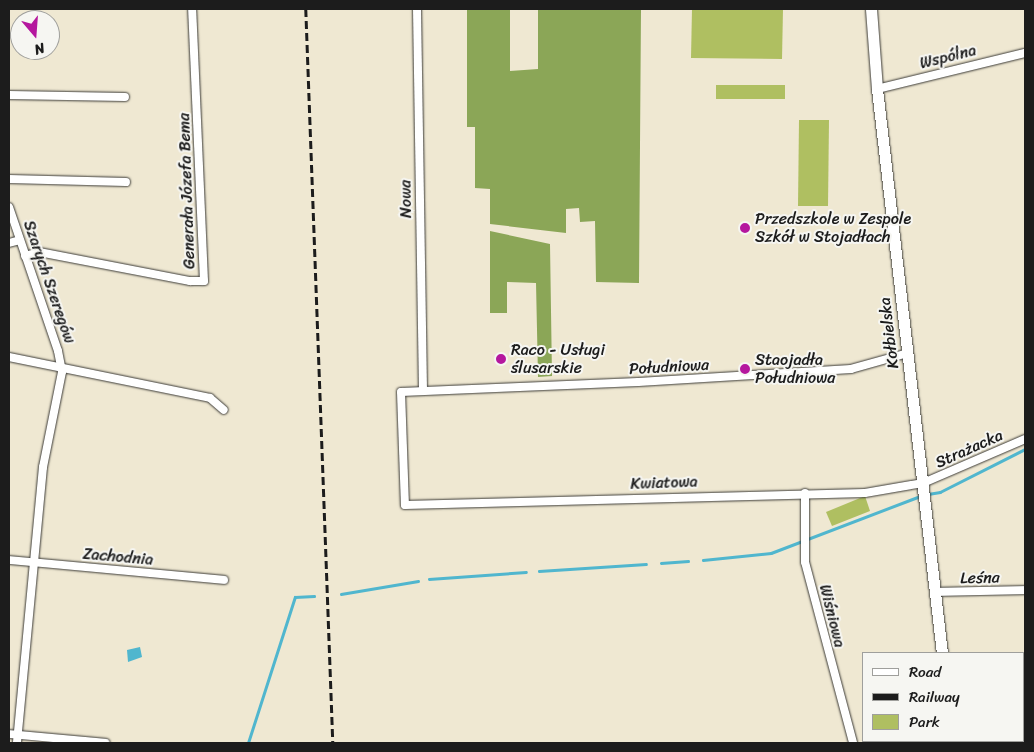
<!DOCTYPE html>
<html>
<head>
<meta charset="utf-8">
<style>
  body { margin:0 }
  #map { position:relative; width:1034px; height:752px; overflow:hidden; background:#efe8d2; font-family:Sriracha,sans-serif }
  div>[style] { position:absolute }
  .green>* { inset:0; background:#afbf61 }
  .forest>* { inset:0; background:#8ba657 }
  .water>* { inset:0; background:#50b6ce }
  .stream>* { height:2.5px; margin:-1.25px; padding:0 1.25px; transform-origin:1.25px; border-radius:1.25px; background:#50b6ce }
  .roads { filter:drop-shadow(0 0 1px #3c3b37) drop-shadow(0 0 1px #3c3b37) }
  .street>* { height:8px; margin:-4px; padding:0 4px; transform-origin:4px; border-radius:4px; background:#fff }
  .secondary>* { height:11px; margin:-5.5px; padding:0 5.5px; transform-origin:5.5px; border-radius:5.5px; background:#fff }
  .rail>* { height:2.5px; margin-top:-1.25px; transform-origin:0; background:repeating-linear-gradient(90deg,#1c1c1c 0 8px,transparent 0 12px) }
  .dots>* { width:14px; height:14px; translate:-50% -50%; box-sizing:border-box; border:2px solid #f6f6f2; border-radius:50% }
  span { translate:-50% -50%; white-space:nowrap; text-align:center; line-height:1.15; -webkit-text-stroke:4px #f6f6f2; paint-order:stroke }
  .street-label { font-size:16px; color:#1c1c1c }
  .poi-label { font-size:16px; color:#1c1c1c }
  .left { translate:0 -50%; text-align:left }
  .frame { position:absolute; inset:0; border:10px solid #1c1c1c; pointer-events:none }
  .legend { position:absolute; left:862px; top:652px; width:162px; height:90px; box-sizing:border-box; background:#f6f6f2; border:1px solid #9f9f9c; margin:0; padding:6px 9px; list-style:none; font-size:15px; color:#1c1c1c }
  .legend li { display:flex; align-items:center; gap:10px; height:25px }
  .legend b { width:25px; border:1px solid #9f9f9c }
  .north { position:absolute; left:10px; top:10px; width:50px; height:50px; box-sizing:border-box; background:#f6f6f2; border:1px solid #9f9f9c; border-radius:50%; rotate:162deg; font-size:14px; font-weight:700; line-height:20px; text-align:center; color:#1c1c1c }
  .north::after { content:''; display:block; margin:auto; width:18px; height:22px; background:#b5179e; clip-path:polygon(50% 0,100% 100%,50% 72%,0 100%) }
</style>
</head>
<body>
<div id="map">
  <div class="green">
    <i style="clip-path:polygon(692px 9px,783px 9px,782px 59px,691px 58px)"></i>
    <i style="clip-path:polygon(716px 85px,785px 85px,785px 99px,716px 99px)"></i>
    <i style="clip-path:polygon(799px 120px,829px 120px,828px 206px,798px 206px)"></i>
    <i style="clip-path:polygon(865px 496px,870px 511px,832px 526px,826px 512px)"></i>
  </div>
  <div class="forest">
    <i style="clip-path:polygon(467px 9px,510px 9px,510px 71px,538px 69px,538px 9px,641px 9px,639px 283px,596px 282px,595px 221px,580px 222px,579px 208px,566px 209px,566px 233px,490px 224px,490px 189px,475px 188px,475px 127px,467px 127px)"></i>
    <i style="clip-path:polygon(490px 231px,550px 244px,552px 376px,538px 377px,536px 283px,507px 282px,507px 313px,490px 313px)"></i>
  </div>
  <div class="water">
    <i style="clip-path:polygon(140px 647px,142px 657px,128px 662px,127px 650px)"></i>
  </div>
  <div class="stream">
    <i style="left:928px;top:494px;width:12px;rotate:-9deg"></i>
    <i style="left:940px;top:492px;width:95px;rotate:-26.8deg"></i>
    <i style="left:703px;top:560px;width:68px;rotate:-5.9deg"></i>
    <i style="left:771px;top:553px;width:160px;rotate:-20.9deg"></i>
    <i style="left:661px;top:563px;width:27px;rotate:-4deg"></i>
    <i style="left:539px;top:571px;width:107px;rotate:-3.7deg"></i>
    <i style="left:429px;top:579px;width:97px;rotate:-4.1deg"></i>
    <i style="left:341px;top:594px;width:78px;rotate:-9.6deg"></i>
    <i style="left:248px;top:743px;width:153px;rotate:-72.2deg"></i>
    <i style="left:295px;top:597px;width:19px;rotate:-3deg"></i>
  </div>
  <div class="roads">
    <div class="street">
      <i style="left:417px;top:9px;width:381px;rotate:89.1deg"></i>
      <i style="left:877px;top:89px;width:152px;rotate:-13.7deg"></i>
      <i style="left:9px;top:95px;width:116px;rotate:1deg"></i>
      <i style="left:9px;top:179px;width:117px;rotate:1.5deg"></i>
      <i style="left:9px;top:207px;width:152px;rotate:71.2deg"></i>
      <i style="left:58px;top:351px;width:21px;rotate:79deg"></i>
      <i style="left:62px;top:372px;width:97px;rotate:101.3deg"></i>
      <i style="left:43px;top:467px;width:277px;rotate:95.4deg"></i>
      <i style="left:9px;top:243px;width:11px;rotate:-15deg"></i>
      <i style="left:25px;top:256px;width:15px;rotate:-16deg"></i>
      <i style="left:39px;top:252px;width:154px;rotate:10.9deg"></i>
      <i style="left:190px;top:281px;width:14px"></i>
      <i style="left:204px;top:281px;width:272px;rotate:-92.5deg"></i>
      <i style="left:908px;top:353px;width:59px;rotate:164.3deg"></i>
      <i style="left:851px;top:369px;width:213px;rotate:176.5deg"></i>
      <i style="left:638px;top:382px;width:237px;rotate:177.6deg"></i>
      <i style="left:401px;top:392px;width:113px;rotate:88deg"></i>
      <i style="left:405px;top:505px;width:460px;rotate:-1.5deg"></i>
      <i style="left:865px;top:493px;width:59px;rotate:-9.8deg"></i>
      <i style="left:923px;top:483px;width:111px;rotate:-23.3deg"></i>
      <i style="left:9px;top:357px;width:205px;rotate:11.5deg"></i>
      <i style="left:210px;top:398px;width:18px;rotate:41deg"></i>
      <i style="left:805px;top:493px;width:69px;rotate:90deg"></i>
      <i style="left:805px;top:562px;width:187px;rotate:75.1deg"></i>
      <i style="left:9px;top:560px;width:216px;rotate:5.3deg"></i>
      <i style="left:936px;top:592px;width:89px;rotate:-1.3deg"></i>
      <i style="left:9px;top:734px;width:97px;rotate:5.3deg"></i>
    </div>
    <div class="secondary">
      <i style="left:871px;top:9px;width:80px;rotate:85.7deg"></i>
      <i style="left:877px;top:89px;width:568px;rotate:83.43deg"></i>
      <i style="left:957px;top:741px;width:2px;rotate:90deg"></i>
    </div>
  </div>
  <div class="rail">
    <i style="left:306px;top:9px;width:734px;rotate:87.89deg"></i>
  </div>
  <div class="dots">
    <i style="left:745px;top:228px;background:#b5179e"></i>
    <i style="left:501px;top:359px;background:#b5179e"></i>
    <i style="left:745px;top:369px;background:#b5179e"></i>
  </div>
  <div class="street-label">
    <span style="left:948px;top:57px;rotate:-14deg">Wspólna</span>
    <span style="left:187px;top:191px;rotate:-92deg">Generała Józefa Bema</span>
    <span style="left:406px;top:199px;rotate:-91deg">Nowa</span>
    <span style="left:49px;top:282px;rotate:71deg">Szarych Szeregów</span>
    <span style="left:889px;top:333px;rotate:-97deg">Kołbielska</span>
    <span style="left:669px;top:367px;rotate:-3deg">Południowa</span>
    <span style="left:969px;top:449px;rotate:-24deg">Strażacka</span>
    <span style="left:664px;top:483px;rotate:-2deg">Kwiatowa</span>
    <span style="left:118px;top:557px;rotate:5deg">Zachodnia</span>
    <span style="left:980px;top:578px;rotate:-1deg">Leśna</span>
    <span style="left:832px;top:616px;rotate:76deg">Wiśniowa</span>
  </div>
  <div class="poi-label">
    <span class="left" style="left:755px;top:228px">Przedszkole w Zespole<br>Szkół w Stojadłach</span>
    <span class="left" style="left:511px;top:359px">Raco - Usługi<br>ślusarskie</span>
    <span class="left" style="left:755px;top:369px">Staojadła<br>Południowa</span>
  </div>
  <div class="frame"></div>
  <ul class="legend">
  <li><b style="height:6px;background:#fff"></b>Road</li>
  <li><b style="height:6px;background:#1c1c1c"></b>Railway</li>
  <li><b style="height:14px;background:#afbf61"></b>Park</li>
  </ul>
  <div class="north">N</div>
</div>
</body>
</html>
